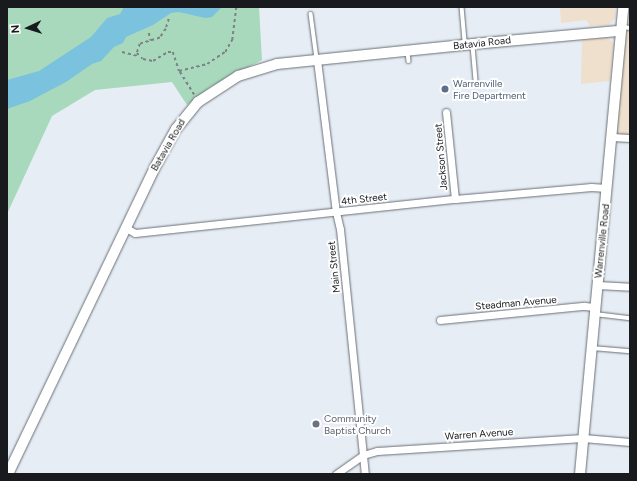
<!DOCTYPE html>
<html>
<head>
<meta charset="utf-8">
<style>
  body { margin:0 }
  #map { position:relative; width:637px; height:481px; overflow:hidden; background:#e6edf4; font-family:Figtree,sans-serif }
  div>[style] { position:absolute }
  .commercial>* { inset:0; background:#eee0cd }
  .green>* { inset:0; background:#a8d9bc }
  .water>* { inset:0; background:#7bc2de }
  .path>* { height:1.5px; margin-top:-0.75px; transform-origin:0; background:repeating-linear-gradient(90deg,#7d8186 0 3px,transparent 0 6px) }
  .roads { filter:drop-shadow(0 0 1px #6a6f76) drop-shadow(0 0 1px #6a6f76) }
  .service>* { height:3.5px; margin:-1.75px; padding:0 1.75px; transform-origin:1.75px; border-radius:1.75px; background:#fff }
  .minor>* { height:7px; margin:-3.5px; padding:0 3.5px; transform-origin:3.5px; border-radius:3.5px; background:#fff }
  .secondary>* { height:10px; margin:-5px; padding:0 5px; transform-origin:5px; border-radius:5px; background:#fff }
  .dots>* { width:11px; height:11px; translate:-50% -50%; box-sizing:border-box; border:2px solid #fff; border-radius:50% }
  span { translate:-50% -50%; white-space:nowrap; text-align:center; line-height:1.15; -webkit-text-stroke:3.5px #fff; paint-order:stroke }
  .street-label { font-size:10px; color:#181a1d }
  .service-label { font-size:10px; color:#4e5e75 }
  .left { translate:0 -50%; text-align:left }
  .worship-label { font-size:10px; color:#5b616d }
  .frame { position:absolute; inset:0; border:8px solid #181a1d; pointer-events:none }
  .north { position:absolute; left:8px; top:8px; width:40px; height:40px; -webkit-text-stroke:3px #fff; paint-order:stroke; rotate:266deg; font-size:11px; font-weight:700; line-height:16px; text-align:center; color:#181a1d }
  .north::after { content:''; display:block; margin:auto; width:14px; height:18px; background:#181a1d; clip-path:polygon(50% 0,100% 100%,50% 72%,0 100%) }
</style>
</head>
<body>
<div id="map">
  <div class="commercial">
    <i style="clip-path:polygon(560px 7px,616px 7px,615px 19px,608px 25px,590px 26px,586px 20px,561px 23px)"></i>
    <i style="clip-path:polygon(629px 7px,630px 7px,630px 135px,617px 134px,624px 40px)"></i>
    <i style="clip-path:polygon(608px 37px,614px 44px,610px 81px,581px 84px,582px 39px)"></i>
  </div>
  <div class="green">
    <i style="clip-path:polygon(7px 7px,259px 7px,262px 60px,210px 87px,187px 105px,172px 82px,95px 90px,52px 116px,7px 214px)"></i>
  </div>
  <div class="water">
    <i style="clip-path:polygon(124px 7px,222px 7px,212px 17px,205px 18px,179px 12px,171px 13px,153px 25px,126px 37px,123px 43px,114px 47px,101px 61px,92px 64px,66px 82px,30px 101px,7px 109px,7px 80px,39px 71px,91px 37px,107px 18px,120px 14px)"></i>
  </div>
  <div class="path">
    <i style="left:169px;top:19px;width:10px;rotate:107deg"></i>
    <i style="left:166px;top:29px;width:11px;rotate:124deg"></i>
    <i style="left:160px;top:38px;width:21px;rotate:163deg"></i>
    <i style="left:140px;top:44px;width:9px;rotate:108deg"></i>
    <i style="left:137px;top:53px;width:8px;rotate:45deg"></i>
    <i style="left:143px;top:59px;width:10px;rotate:11deg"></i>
    <i style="left:153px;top:61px;width:17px;rotate:-31deg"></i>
    <i style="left:168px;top:52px;width:5px"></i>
    <i style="left:173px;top:52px;width:20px;rotate:72deg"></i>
    <i style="left:149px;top:33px;width:8px;rotate:76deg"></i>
    <i style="left:122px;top:52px;width:16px;rotate:14deg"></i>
    <i style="left:194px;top:95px;width:28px;rotate:-122deg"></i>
    <i style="left:179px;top:71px;width:29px;rotate:-14deg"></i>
    <i style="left:207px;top:64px;width:22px;rotate:-34deg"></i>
    <i style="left:225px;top:52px;width:14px;rotate:-60deg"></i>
    <i style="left:232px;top:40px;width:33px;rotate:-83deg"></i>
  </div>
  <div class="roads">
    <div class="service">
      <i style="left:462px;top:7px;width:36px;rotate:85deg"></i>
      <i style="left:311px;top:14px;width:45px;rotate:82.4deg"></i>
      <i style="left:623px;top:27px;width:7px;rotate:8deg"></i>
      <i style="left:473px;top:46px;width:36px;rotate:85deg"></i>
      <i style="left:408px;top:52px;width:9px;rotate:84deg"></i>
      <i style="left:595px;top:314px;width:35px;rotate:7deg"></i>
      <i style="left:592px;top:348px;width:38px;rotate:5deg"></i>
    </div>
    <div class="minor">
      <i style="left:317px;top:60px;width:153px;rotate:82.9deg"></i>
      <i style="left:336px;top:212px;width:17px;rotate:77deg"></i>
      <i style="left:340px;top:229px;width:246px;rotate:84.2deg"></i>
      <i style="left:446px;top:112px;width:87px;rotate:84.1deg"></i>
      <i style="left:612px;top:137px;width:18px;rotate:3deg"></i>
      <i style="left:126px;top:228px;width:10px;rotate:29deg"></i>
      <i style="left:135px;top:233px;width:322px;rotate:-6.1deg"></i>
      <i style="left:455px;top:199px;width:137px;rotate:-5deg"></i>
      <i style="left:591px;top:187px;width:16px;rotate:4deg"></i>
      <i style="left:597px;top:285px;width:33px;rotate:3deg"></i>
      <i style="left:440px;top:320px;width:145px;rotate:-5.6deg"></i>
      <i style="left:584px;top:306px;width:11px;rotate:5deg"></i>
      <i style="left:336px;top:474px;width:33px;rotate:-35deg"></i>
      <i style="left:363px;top:455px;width:15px;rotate:-16deg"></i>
      <i style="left:377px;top:451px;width:206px;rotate:-3.6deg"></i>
      <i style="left:583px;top:438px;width:47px;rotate:4.9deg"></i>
    </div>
    <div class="secondary">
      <i style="left:8px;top:474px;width:338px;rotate:-64.4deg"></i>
      <i style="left:154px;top:169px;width:46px;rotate:-61.2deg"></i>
      <i style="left:176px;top:129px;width:35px;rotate:-51deg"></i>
      <i style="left:198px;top:102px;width:48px;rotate:-33deg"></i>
      <i style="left:238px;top:76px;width:41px;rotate:-17.1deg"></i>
      <i style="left:277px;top:64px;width:197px;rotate:-5.8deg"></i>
      <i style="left:473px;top:44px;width:148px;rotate:-5.1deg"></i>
      <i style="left:580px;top:474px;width:469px;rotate:-84.7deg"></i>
    </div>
  </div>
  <div class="dots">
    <i style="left:445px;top:89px;background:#5c6f8a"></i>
    <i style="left:316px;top:424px;background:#6b7280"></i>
  </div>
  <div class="street-label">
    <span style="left:482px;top:43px;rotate:-6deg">Batavia Road</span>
    <span style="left:168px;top:145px;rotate:-60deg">Batavia Road</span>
    <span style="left:441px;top:157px;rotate:-95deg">Jackson Street</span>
    <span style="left:364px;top:199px;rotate:-6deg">4th Street</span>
    <span style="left:602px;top:241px;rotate:-84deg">Warrenville Road</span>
    <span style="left:334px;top:267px;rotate:-96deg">Main Street</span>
    <span style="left:516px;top:303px;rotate:-5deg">Steadman Avenue</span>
    <span style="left:479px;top:434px;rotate:-4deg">Warren Avenue</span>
  </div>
  <div class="service-label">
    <span class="left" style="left:453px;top:89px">Warrenville<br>Fire Department</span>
  </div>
  <div class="worship-label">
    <span class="left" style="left:324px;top:424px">Community<br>Baptist Church</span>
  </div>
  <div class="frame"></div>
  <div class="north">N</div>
</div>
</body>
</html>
